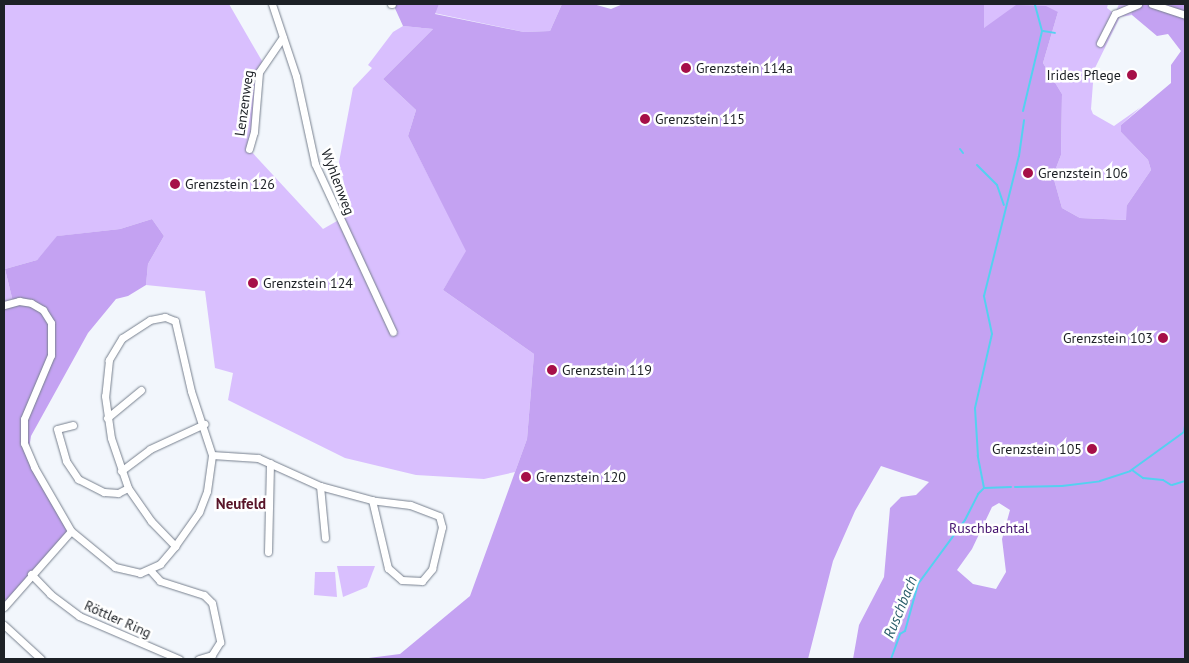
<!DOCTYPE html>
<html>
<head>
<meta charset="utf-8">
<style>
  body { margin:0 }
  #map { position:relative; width:1189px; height:663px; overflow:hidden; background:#f2f6fc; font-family:"PT Sans",sans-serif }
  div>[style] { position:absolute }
  .green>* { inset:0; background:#d9bffe }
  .forest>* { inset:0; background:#c4a2f2 }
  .stream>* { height:2px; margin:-1px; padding:0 1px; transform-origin:1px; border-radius:1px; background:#54d1f0 }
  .roads { filter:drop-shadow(0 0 1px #77808e) drop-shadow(0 0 1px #77808e) }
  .street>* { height:7px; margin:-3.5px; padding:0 3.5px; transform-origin:3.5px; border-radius:3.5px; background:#fff }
  .dots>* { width:14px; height:14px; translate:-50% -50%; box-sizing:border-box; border:2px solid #fff; border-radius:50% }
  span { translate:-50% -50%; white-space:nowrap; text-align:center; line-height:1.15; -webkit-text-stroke:5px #fff; paint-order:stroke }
  .poi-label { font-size:14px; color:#1d2126 }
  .left { translate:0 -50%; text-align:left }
  .right { translate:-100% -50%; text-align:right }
  .street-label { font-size:14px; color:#1d2126 }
  .park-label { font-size:14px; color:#43116e }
  .neighbourhood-label { font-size:15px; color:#581428; font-weight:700 }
  .water-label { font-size:15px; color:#275b68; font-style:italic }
  .frame { position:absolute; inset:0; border:5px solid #1d2126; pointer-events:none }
</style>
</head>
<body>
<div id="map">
  <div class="green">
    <i style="clip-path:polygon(4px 4px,229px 4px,262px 61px,249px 149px,323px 229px,351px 213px,339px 162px,353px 88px,372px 68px,368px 65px,393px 32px,403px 26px,433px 29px,383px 79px,416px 110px,408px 136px,467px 251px,443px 290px,534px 354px,527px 439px,515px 472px,484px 479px,416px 475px,345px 458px,228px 400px,233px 373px,215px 368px,205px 291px,146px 285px,148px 264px,164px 236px,152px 219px,120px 229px,58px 236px,37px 260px,5px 269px,13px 302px,4px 305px)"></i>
    <i style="clip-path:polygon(439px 4px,562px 4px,550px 31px,524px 32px,434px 13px)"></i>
    <i style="clip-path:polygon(984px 4px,1108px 4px,1107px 8px,1115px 14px,1119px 4px,1131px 5px,1132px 15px,1120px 17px,1094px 70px,1091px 109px,1093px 114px,1114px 126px,1141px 107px,1121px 125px,1121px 132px,1148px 160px,1151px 170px,1127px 205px,1127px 220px,1080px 218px,1062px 208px,1053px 176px,1061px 155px,1062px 94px,1043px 63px,1058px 12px,984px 28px)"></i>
    <i style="clip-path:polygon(337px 566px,375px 566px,367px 587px,343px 597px)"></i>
    <i style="clip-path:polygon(315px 572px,335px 572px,337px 597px,314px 595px)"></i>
  </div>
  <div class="forest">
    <i style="clip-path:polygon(evenodd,393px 4px,439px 4px,435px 14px,524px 32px,550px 31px,562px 4px,593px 4px,611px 9px,623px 4px,984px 4px,984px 28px,1016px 5px,1046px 6px,1058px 12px,1043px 63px,1062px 94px,1061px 155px,1053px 176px,1062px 208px,1080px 218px,1126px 220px,1127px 205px,1151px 170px,1148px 160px,1121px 132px,1121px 125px,1171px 83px,1171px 65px,1181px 51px,1168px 34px,1157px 36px,1132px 15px,1129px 4px,1185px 4px,1185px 659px,853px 659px,859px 625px,884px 577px,890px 508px,901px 497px,916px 495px,929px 482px,881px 466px,855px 511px,833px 561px,808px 659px,361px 659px,400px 654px,470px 596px,527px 439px,534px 354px,443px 290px,466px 251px,408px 136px,416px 110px,383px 79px,433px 29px,403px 26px,393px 4px,999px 503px,1010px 510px,1002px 539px,1006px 572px,996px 589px,973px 584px,957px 570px,972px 549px,992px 507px,999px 503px)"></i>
    <i style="clip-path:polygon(152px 219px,164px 236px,148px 264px,146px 285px,128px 296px,116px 299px,88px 333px,31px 436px,28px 455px,71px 531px,4px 607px,4px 305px,13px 302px,5px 269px,37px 260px,57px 236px,120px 229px)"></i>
  </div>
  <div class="stream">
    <i style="left:1043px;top:31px;width:12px;rotate:9deg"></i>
    <i style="left:1023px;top:111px;width:82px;rotate:-76.6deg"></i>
    <i style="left:1042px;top:31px;width:28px;rotate:-105deg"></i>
    <i style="left:960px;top:149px;width:5px;rotate:53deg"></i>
    <i style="left:977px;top:165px;width:28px;rotate:45deg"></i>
    <i style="left:997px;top:185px;width:21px;rotate:71deg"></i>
    <i style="left:1132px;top:470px;width:14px;rotate:36deg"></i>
    <i style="left:1143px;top:478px;width:20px;rotate:6deg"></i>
    <i style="left:1163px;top:480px;width:9px;rotate:32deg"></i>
    <i style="left:1172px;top:485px;width:14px;rotate:-17deg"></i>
    <i style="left:1015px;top:487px;width:47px;rotate:-1.2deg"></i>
    <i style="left:1062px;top:486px;width:38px;rotate:-7deg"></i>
    <i style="left:1100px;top:481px;width:32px;rotate:-18deg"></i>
    <i style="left:1130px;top:471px;width:67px;rotate:-35.8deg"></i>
    <i style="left:1184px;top:432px;width:6px;rotate:-81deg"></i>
    <i style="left:984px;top:488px;width:33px;rotate:-101deg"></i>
    <i style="left:978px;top:456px;width:48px;rotate:-93.6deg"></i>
    <i style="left:975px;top:408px;width:76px;rotate:-77.1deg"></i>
    <i style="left:992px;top:334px;width:39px;rotate:-102deg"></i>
    <i style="left:984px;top:296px;width:144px;rotate:-76deg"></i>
    <i style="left:1019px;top:156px;width:36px;rotate:-82deg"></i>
    <i style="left:891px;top:659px;width:27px;rotate:-70deg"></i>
    <i style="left:900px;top:634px;width:6px;rotate:-31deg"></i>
    <i style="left:905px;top:631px;width:49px;rotate:-74.5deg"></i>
    <i style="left:918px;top:584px;width:79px;rotate:-53.7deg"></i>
    <i style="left:965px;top:520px;width:29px;rotate:-63deg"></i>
    <i style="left:978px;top:494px;width:8px;rotate:-45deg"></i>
    <i style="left:984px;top:488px;width:27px;rotate:-2deg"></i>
  </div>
  <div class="roads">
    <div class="street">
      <i style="left:272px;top:4px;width:76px;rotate:71.6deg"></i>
      <i style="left:296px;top:76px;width:90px;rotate:77.8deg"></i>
      <i style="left:315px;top:164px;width:185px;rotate:65.1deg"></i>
      <i style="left:391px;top:4px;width:1px"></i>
      <i style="left:1152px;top:4px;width:35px;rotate:18deg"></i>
      <i style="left:1100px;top:43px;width:33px;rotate:-63deg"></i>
      <i style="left:1115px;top:14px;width:25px;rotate:-23deg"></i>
      <i style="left:249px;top:149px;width:18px;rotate:-74deg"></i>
      <i style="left:254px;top:132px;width:60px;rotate:-85.2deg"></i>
      <i style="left:259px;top:72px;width:42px;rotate:-55.6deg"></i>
      <i style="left:4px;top:305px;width:16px;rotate:-15deg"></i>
      <i style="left:19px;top:301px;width:12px;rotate:9deg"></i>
      <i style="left:31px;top:303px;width:14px;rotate:30deg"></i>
      <i style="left:43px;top:310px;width:15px;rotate:58deg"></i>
      <i style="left:51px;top:323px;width:32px;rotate:90deg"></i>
      <i style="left:51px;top:355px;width:69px;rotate:112.9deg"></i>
      <i style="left:24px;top:419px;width:24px;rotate:90deg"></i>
      <i style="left:24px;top:443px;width:26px;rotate:67deg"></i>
      <i style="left:34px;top:467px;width:74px;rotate:60deg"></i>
      <i style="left:71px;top:531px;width:57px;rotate:39.3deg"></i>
      <i style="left:115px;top:567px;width:26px;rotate:13deg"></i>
      <i style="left:140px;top:573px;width:22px;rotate:-24deg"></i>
      <i style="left:160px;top:564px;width:23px;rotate:-50deg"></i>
      <i style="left:175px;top:546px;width:42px;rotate:-54.8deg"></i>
      <i style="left:199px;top:512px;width:22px;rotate:-69deg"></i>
      <i style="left:207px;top:491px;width:36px;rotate:-82deg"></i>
      <i style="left:212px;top:455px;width:67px;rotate:-108.2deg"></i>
      <i style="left:191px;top:391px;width:72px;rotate:-102.9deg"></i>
      <i style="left:175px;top:321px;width:11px;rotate:-158deg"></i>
      <i style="left:165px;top:317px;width:15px;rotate:169deg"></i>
      <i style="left:150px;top:320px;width:33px;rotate:147deg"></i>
      <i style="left:122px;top:338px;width:26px;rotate:121deg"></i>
      <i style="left:109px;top:360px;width:36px;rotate:96deg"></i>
      <i style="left:105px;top:396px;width:42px;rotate:81.9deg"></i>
      <i style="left:111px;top:438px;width:53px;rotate:71.2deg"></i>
      <i style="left:128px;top:488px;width:40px;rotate:55.1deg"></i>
      <i style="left:151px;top:521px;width:35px;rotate:46deg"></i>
      <i style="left:107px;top:418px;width:44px;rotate:-39.5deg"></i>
      <i style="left:73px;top:425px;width:16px;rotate:166deg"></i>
      <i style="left:57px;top:429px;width:33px;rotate:74deg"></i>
      <i style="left:66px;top:461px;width:22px;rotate:56deg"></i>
      <i style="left:78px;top:479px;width:29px;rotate:27deg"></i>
      <i style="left:104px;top:492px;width:14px;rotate:4deg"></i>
      <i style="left:118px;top:493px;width:11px;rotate:-27deg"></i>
      <i style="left:212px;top:455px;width:46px;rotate:3.7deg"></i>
      <i style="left:258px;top:458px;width:68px;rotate:24.3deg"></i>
      <i style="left:320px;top:486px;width:54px;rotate:15.1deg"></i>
      <i style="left:372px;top:500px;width:70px;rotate:76.8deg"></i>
      <i style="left:388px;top:568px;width:18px;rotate:41deg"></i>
      <i style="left:402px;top:580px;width:20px;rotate:3deg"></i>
      <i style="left:422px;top:581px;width:16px;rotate:-50deg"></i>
      <i style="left:432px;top:569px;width:43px;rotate:-76.6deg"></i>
      <i style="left:442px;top:527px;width:11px;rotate:-105deg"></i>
      <i style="left:439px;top:516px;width:31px;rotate:-159deg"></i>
      <i style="left:410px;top:505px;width:38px;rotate:-173deg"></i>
      <i style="left:121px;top:471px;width:36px;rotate:-37deg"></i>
      <i style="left:150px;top:449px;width:60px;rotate:-24.8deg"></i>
      <i style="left:320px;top:486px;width:52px;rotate:84.5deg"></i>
      <i style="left:268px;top:552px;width:89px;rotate:-88.7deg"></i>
      <i style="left:151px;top:571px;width:13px;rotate:48deg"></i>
      <i style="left:160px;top:581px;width:46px;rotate:17.7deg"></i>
      <i style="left:204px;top:595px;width:11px;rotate:45deg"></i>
      <i style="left:212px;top:603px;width:40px;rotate:78deg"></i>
      <i style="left:220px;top:642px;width:15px;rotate:122deg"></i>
      <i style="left:212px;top:655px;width:14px;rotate:163deg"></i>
      <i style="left:31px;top:574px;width:28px;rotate:46deg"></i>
      <i style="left:50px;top:594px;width:36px;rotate:37deg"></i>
      <i style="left:79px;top:616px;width:109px;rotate:23.3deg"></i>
      <i style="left:4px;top:607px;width:101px;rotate:-48.6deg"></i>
      <i style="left:4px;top:625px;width:50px;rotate:42.6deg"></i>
    </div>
  </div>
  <div class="dots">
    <i style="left:686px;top:68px;background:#a60f48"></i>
    <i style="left:1132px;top:75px;background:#a60f48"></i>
    <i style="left:645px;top:119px;background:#a60f48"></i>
    <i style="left:1028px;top:173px;background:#a60f48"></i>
    <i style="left:175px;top:184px;background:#a60f48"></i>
    <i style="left:253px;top:283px;background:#a60f48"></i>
    <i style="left:1163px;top:338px;background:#a60f48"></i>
    <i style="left:552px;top:370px;background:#a60f48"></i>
    <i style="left:1092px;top:449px;background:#a60f48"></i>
    <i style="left:526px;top:477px;background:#a60f48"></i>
  </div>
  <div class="poi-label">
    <span class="left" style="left:696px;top:68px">Grenzstein 114a</span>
    <span class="right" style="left:1121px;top:75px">Irides Pflege</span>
    <span class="left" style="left:655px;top:119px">Grenzstein 115</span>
    <span class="left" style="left:1038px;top:173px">Grenzstein 106</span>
    <span class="left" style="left:185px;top:184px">Grenzstein 126</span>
    <span class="left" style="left:263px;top:283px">Grenzstein 124</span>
    <span class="right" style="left:1153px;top:338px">Grenzstein 103</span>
    <span class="left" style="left:562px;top:370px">Grenzstein 119</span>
    <span class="right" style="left:1082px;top:449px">Grenzstein 105</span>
    <span class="left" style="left:536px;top:477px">Grenzstein 120</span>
  </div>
  <div class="street-label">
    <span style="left:244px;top:103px;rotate:-82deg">Lenzenweg</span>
    <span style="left:338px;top:182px;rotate:69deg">Wyhlenweg</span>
    <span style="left:118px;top:619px;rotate:24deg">Röttler Ring</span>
  </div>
  <div class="park-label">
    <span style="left:989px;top:528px">Ruschbachtal</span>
  </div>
  <div class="neighbourhood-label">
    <span style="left:241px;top:504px">Neufeld</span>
  </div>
  <div class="water-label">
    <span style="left:900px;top:607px;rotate:-68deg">Ruschbach</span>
  </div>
  <div class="frame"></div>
</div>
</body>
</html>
